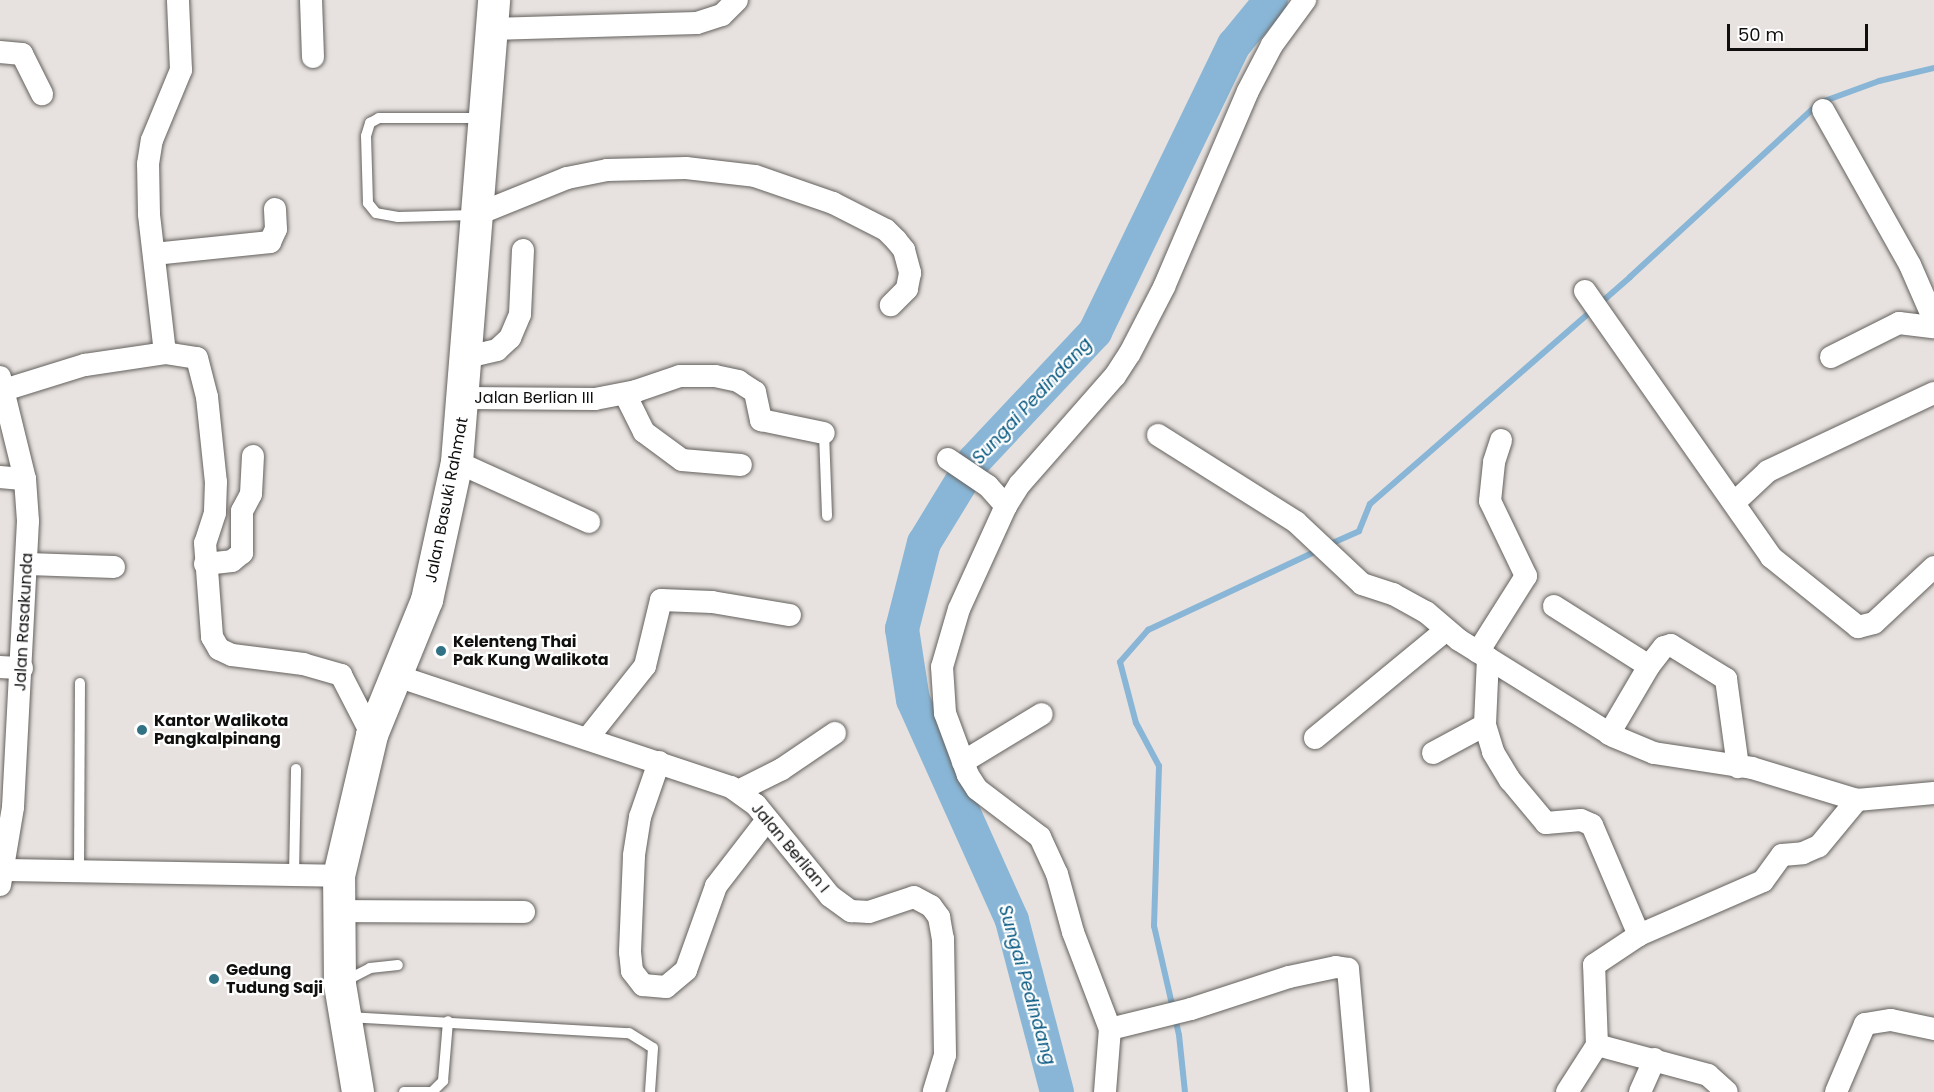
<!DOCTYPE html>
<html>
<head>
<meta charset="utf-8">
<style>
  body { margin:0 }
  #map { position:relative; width:1934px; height:1092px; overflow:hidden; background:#e7e2df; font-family:Poppins,sans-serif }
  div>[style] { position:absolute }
  .stream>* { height:6px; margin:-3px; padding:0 3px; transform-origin:3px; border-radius:3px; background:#89b6d6 }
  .river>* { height:34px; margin:-17px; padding:0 17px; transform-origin:17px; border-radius:17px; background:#89b6d6 }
  .roads { filter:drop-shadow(0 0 2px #64615e) drop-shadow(0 0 2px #64615e) }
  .lane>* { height:10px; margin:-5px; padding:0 5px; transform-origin:5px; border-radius:5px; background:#fff }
  .street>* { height:22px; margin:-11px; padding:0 11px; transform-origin:11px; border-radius:11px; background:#fff }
  .secondary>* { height:32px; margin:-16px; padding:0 16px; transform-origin:16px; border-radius:16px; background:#fff }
  .dots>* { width:16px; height:16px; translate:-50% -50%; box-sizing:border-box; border:3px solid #fff; border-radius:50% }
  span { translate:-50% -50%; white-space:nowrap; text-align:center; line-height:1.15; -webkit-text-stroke:4.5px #fff; paint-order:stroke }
  .street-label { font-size:16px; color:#100f0e }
  .poi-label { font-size:16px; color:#100f0e; font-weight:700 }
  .left { translate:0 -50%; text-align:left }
  .water-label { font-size:18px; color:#04567f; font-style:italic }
  .scale { position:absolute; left:1727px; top:24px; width:141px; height:27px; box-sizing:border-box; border:3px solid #100f0e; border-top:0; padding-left:8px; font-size:18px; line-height:21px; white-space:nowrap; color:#100f0e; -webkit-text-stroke:4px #fff; paint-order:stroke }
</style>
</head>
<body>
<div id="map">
  <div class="stream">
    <i style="left:1328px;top:545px;width:34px;rotate:-24deg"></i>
    <i style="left:1359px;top:531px;width:29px;rotate:-68deg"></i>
    <i style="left:1370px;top:504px;width:345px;rotate:-41.1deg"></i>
    <i style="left:1630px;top:277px;width:257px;rotate:-42.6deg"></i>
    <i style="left:1819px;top:103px;width:64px;rotate:-20.1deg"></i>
    <i style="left:1879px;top:81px;width:57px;rotate:-13.3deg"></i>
    <i style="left:1185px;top:1092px;width:57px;rotate:-96deg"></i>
    <i style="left:1179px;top:1035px;width:112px;rotate:-102.9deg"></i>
    <i style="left:1154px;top:926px;width:160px;rotate:-88.2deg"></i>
    <i style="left:1159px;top:766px;width:49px;rotate:-118.1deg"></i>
    <i style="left:1136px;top:723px;width:63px;rotate:-104.7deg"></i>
    <i style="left:1120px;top:662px;width:43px;rotate:-48.8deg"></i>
    <i style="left:1148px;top:630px;width:189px;rotate:-25.1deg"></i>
  </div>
  <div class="river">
    <i style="left:1057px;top:1092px;width:178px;rotate:-104.7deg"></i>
    <i style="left:1012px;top:920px;width:241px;rotate:-114.2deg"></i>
    <i style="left:913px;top:700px;width:72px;rotate:-98.8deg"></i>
    <i style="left:902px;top:629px;width:89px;rotate:-75.7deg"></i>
    <i style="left:924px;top:543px;width:96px;rotate:-58.6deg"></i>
    <i style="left:974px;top:461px;width:177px;rotate:-46.8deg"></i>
    <i style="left:1095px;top:332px;width:319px;rotate:-64.2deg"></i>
    <i style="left:1234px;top:45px;width:58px;rotate:-50.6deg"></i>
  </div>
  <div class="roads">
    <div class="lane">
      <i style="left:474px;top:215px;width:76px;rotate:178.5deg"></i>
      <i style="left:398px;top:217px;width:22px;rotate:-170deg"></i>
      <i style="left:376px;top:213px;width:13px;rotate:-129deg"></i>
      <i style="left:368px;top:203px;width:67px;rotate:-91.7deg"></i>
      <i style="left:366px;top:136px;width:14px;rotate:-73deg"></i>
      <i style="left:370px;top:123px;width:10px;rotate:-29deg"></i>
      <i style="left:379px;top:118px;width:103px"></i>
      <i style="left:824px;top:433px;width:83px;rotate:87.9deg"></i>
      <i style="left:79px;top:871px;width:188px;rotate:-89.7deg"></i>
      <i style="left:294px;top:875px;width:106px;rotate:-88.9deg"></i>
      <i style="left:345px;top:981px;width:28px;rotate:-27deg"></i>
      <i style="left:370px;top:968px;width:28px;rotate:-6deg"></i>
      <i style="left:348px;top:1017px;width:281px;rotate:3.3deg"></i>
      <i style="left:629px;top:1033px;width:28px;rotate:32deg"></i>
      <i style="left:653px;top:1048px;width:44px;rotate:93.9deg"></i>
      <i style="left:404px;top:1092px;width:28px"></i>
      <i style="left:432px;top:1092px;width:16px;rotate:-45deg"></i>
      <i style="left:443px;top:1081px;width:60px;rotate:-85.2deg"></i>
    </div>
    <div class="street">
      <i style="left:311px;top:0;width:57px;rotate:88deg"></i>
      <i style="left:491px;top:29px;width:206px;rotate:-1.7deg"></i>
      <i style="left:697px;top:23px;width:26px;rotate:-18deg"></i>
      <i style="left:722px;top:15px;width:21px;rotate:-45deg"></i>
      <i style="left:0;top:52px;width:22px;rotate:5deg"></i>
      <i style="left:22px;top:54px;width:45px;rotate:63.4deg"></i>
      <i style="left:1823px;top:110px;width:178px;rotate:60.7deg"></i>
      <i style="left:1910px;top:265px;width:60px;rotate:66.4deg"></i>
      <i style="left:478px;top:214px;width:96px;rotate:-22deg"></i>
      <i style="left:567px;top:178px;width:41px;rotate:-11.3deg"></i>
      <i style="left:607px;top:170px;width:79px;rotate:-1.5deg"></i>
      <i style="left:686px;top:168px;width:69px;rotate:6.6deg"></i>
      <i style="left:755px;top:176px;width:83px;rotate:19.1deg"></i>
      <i style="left:833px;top:203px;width:59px;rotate:27deg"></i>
      <i style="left:886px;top:230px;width:14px;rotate:45deg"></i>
      <i style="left:896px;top:240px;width:13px;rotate:51deg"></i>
      <i style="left:904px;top:250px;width:24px;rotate:75deg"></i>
      <i style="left:910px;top:273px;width:16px;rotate:101deg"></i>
      <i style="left:907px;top:289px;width:23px;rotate:135deg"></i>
      <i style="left:154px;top:254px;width:117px;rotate:-5.9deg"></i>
      <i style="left:270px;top:242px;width:14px;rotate:-65deg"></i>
      <i style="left:276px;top:229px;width:20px;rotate:-93deg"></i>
      <i style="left:1585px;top:291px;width:325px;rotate:55deg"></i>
      <i style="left:1771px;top:557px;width:112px;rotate:38.8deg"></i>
      <i style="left:1858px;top:627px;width:16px;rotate:-14deg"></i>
      <i style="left:1874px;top:623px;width:82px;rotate:-43deg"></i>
      <i style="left:165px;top:353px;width:140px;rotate:-96.6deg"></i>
      <i style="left:149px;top:214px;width:50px;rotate:-91.1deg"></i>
      <i style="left:148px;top:164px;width:24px;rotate:-81deg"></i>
      <i style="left:152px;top:140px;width:76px;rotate:-67.5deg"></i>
      <i style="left:181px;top:70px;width:70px;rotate:-92.5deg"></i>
      <i style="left:467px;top:357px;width:31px;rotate:-13deg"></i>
      <i style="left:497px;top:350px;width:18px;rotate:-43deg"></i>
      <i style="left:510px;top:338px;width:26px;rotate:-67deg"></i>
      <i style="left:520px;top:314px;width:64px;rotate:-87.3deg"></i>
      <i style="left:1831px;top:357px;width:76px;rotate:-26.6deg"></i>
      <i style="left:1899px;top:323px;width:35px;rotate:7deg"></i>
      <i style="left:4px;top:390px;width:85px;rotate:-17.2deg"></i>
      <i style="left:85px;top:365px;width:81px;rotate:-8.5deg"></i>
      <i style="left:165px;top:353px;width:32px;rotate:9deg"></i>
      <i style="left:197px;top:358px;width:40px;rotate:75.6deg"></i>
      <i style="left:207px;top:397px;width:85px;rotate:84deg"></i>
      <i style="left:216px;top:482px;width:31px;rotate:92deg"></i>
      <i style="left:215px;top:513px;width:32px;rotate:108deg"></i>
      <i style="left:205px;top:543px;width:94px;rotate:85.7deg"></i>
      <i style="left:212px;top:637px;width:14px;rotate:60deg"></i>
      <i style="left:219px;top:649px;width:14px;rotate:25deg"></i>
      <i style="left:232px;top:655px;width:72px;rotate:7.2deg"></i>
      <i style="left:303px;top:664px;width:40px;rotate:16deg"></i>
      <i style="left:341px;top:675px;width:68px;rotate:62.7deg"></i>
      <i style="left:625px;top:394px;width:42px;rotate:63.4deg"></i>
      <i style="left:644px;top:432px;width:47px;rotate:36.4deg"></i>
      <i style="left:682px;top:460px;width:59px;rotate:4.8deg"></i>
      <i style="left:465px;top:398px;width:130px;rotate:0.4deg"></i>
      <i style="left:595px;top:399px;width:42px;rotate:-11deg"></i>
      <i style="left:636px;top:391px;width:46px;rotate:-18.8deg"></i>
      <i style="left:680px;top:376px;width:35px"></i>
      <i style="left:715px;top:376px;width:24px;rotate:12deg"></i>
      <i style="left:738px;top:381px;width:20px;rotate:33deg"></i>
      <i style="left:755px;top:392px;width:29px;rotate:78deg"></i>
      <i style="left:761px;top:420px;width:64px;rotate:11.7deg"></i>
      <i style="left:1158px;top:435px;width:163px;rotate:32.2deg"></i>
      <i style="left:1296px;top:522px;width:91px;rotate:43.2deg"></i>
      <i style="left:1362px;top:584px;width:33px;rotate:18deg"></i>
      <i style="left:1393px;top:594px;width:38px;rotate:29deg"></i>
      <i style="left:1426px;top:612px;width:43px;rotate:40.3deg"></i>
      <i style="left:1459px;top:640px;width:181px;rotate:31.9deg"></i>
      <i style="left:1613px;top:736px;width:44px;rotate:22.5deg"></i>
      <i style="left:1654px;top:753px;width:99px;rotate:8.7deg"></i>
      <i style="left:1752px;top:768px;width:110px;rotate:16.9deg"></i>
      <i style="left:1857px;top:800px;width:77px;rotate:-5.2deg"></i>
      <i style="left:948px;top:459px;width:48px;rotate:34deg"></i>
      <i style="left:988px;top:486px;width:27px;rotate:48deg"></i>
      <i style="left:457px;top:462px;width:145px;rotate:24.4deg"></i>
      <i style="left:0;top:477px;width:25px;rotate:5deg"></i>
      <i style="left:1735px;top:502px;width:45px;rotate:-43.2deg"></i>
      <i style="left:1768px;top:471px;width:183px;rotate:-25.2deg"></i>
      <i style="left:28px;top:564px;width:86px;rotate:2deg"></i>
      <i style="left:205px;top:564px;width:27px;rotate:-6deg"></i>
      <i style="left:232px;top:561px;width:13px;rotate:-39deg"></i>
      <i style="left:242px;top:553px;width:42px;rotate:-90deg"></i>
      <i style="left:242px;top:511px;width:19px;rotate:-62deg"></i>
      <i style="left:251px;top:494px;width:38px;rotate:-87deg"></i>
      <i style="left:1554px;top:606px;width:112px;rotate:32.3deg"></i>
      <i style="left:1478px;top:652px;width:90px;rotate:-57.7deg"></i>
      <i style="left:1526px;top:576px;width:83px;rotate:-115.6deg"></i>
      <i style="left:1490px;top:501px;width:39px;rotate:-84deg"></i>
      <i style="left:1494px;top:462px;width:23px;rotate:-72deg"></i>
      <i style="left:1488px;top:658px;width:67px;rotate:92.6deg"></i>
      <i style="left:1485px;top:725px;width:28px;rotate:73deg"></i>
      <i style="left:1493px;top:752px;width:33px;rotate:59deg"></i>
      <i style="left:1510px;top:780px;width:56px;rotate:50.1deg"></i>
      <i style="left:1546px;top:823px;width:35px;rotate:-5deg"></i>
      <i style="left:1581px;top:820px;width:12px;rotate:24deg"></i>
      <i style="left:1592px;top:825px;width:120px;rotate:66.9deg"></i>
      <i style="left:0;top:667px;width:22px;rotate:3deg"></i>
      <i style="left:397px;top:676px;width:352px;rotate:18.4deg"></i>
      <i style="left:731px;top:787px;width:31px;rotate:36deg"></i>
      <i style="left:756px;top:805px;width:117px;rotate:50.9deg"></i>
      <i style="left:830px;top:896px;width:26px;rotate:36deg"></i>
      <i style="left:851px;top:911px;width:18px;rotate:3deg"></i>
      <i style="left:869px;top:912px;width:47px;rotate:-18.4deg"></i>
      <i style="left:914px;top:897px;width:19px;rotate:28deg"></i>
      <i style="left:931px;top:906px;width:14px;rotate:54deg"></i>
      <i style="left:939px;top:917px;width:22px;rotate:80deg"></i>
      <i style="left:943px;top:939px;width:116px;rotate:89deg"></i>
      <i style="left:945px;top:1055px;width:39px;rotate:107deg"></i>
      <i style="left:1609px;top:734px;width:79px;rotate:-59.5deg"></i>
      <i style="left:1649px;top:666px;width:24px;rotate:-52deg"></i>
      <i style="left:1664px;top:647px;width:7px;rotate:-16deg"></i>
      <i style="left:1671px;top:645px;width:65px;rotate:31.7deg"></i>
      <i style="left:1726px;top:679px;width:89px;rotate:82.2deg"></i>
      <i style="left:1315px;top:738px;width:168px;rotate:-39.5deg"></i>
      <i style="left:587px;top:739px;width:93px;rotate:-51.5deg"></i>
      <i style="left:645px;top:666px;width:68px;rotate:-76.4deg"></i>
      <i style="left:661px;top:600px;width:51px;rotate:2.2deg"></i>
      <i style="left:712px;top:602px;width:79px;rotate:9.5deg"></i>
      <i style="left:1433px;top:753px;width:59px;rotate:-28.3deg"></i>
      <i style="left:659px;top:762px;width:58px;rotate:109.1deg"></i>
      <i style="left:640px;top:817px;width:39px;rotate:99deg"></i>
      <i style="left:634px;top:856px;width:96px;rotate:92.4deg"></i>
      <i style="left:630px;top:952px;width:19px;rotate:84deg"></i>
      <i style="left:632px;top:971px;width:18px;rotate:52deg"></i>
      <i style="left:643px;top:985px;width:23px;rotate:5deg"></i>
      <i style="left:666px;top:987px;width:26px;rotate:-40deg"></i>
      <i style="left:686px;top:970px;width:89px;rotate:-70.3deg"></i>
      <i style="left:716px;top:886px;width:83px;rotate:-52.3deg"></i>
      <i style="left:963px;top:762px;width:92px;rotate:-31.3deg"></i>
      <i style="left:738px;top:791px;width:49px;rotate:-26.6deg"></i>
      <i style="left:782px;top:769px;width:64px;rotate:-34.2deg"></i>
      <i style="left:4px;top:870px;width:335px;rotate:1deg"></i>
      <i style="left:0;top:885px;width:79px;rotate:-80.5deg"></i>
      <i style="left:13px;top:807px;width:286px;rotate:-87deg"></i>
      <i style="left:28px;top:521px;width:42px;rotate:-94.1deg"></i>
      <i style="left:25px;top:479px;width:105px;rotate:-103.8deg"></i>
      <i style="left:337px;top:911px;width:187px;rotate:0.3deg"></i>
      <i style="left:1110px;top:1029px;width:83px;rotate:-13.9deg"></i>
      <i style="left:1191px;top:1009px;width:103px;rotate:-18.1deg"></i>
      <i style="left:1289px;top:977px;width:48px;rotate:-12deg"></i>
      <i style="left:1336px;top:967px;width:12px;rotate:9deg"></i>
      <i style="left:1348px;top:969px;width:123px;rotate:84.9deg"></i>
      <i style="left:1597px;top:1045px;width:80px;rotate:-92.1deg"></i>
      <i style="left:1594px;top:965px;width:54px;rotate:-33.7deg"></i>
      <i style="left:1639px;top:935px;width:135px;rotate:-23.5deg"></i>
      <i style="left:1763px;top:881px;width:32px;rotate:-54deg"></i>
      <i style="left:1782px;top:855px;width:21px;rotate:-5deg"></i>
      <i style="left:1803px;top:853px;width:17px;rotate:-24deg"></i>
      <i style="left:1819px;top:846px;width:60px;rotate:-50.4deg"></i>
      <i style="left:1105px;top:1092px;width:63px;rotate:-85.5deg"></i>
      <i style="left:1110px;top:1029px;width:104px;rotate:-110.9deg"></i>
      <i style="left:1073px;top:932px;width:60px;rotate:-105.4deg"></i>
      <i style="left:1057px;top:874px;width:41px;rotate:-114.7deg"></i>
      <i style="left:1040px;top:837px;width:79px;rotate:-142.7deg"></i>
      <i style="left:977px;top:789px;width:17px;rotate:-123deg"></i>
      <i style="left:968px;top:775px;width:66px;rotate:-110.4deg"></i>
      <i style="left:945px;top:713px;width:46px;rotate:-93.7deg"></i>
      <i style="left:942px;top:667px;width:60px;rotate:-73.7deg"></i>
      <i style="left:959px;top:609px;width:113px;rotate:-65.5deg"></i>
      <i style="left:1006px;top:506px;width:26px;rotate:-58deg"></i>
      <i style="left:1020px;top:484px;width:144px;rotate:-48.7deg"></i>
      <i style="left:1115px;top:376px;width:27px;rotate:-57deg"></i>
      <i style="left:1130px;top:353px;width:74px;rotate:-62.7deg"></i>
      <i style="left:1164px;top:287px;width:213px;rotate:-66.8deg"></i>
      <i style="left:1248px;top:91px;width:52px;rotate:-62.4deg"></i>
      <i style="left:1272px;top:45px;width:56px;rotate:-53.7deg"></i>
      <i style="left:1567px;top:1092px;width:56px;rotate:-57.4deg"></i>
      <i style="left:1597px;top:1045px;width:115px;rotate:15.1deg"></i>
      <i style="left:1708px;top:1075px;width:25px;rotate:42deg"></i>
      <i style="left:1640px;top:1092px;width:36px;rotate:-66deg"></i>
      <i style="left:1836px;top:1092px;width:74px;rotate:-66.9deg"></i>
      <i style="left:1865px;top:1024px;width:26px;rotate:-9deg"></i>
      <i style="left:1891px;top:1020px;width:44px;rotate:11.8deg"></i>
    </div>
    <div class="secondary">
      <i style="left:358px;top:1092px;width:109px;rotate:-99.5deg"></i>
      <i style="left:340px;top:984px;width:108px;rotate:-90.5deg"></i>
      <i style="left:339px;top:876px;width:145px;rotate:-76.8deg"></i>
      <i style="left:372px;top:735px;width:146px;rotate:-67.8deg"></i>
      <i style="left:427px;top:600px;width:141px;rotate:-77.7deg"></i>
      <i style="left:457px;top:462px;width:463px;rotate:-85.4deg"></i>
    </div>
  </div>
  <div class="dots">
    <i style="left:441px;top:651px;background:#307184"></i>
    <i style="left:142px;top:730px;background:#307184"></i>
    <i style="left:214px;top:979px;background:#307184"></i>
  </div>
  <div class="street-label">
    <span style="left:534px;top:398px">Jalan Berlian III</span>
    <span style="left:447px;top:500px;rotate:-79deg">Jalan Basuki Rahmat</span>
    <span style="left:24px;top:622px;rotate:-87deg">Jalan Rasakunda</span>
    <span style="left:790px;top:848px;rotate:50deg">Jalan Berlian I</span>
  </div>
  <div class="poi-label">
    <span class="left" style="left:453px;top:651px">Kelenteng Thai<br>Pak Kung Walikota</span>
    <span class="left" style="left:154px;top:730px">Kantor Walikota<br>Pangkalpinang</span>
    <span class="left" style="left:226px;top:979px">Gedung<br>Tudung Saji</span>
  </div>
  <div class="water-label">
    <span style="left:1032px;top:401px;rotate:-47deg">Sungai Pedindang</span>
    <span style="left:1027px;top:985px;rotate:74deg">Sungai Pedindang</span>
  </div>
  <div class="scale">50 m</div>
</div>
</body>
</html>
